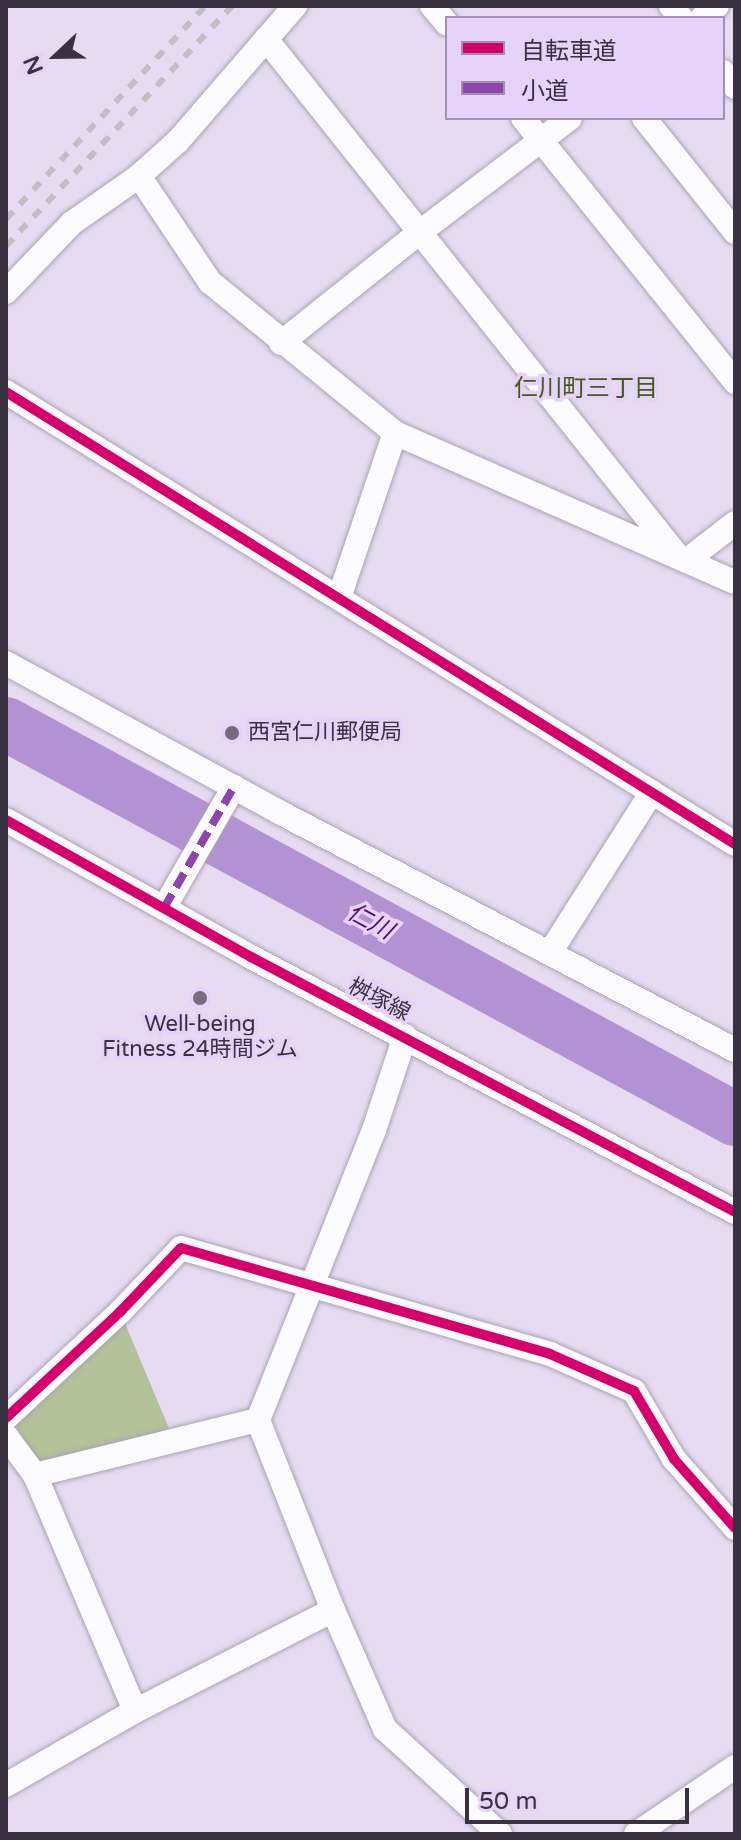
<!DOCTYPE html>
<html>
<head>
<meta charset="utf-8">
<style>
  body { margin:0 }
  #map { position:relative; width:741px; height:1840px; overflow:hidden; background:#e6dbf1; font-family:"Varela Round","Noto Sans JP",sans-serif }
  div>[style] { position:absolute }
  .forest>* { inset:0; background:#b3c298 }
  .river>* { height:54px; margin:-27px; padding:0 27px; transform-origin:27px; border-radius:27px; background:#b292d2 }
  .roads { filter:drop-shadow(0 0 2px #aba2b3) drop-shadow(0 0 2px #aba2b3) }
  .street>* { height:24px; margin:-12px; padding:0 12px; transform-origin:12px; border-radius:12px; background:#fbfafd }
  .rail>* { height:6px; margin-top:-3px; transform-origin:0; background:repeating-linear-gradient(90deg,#c1bfc4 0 10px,transparent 0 20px) }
  .quiet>* { height:8px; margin-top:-4px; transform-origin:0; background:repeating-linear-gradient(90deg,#8e44ad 0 16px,transparent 0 24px) }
  .cycleway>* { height:10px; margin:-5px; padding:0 5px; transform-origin:5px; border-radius:5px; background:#d6006c }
  .dots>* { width:22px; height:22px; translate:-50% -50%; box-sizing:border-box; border:4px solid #e5d3f9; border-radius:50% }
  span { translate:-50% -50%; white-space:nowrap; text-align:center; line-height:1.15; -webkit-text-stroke:7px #e5d3f9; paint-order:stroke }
  .poi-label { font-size:22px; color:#383140 }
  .left { translate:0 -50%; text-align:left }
  .street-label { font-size:22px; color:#383140 }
  .neighbourhood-label { font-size:24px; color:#435b14 }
  .water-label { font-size:24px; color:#4c0d74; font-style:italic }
  .frame { position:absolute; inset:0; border:8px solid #383140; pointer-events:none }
  .legend { position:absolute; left:445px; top:16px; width:280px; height:104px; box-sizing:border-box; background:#e5d3f9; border:2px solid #a092af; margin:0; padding:10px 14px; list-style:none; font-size:24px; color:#383140 }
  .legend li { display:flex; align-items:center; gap:16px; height:40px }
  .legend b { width:40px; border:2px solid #a092af }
  .north { position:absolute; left:16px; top:16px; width:80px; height:80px; -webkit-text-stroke:6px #e5d3f9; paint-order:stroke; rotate:248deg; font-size:22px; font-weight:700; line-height:32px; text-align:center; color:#383140 }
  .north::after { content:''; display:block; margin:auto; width:28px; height:36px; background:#383140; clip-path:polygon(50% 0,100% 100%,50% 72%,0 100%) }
  .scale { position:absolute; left:465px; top:1788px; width:224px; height:36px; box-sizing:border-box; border:4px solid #383140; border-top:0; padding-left:10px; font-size:24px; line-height:28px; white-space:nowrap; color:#383140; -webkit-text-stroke:6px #e5d3f9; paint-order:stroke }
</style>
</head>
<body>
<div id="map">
  <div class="forest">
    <i style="clip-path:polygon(124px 1321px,171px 1433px,36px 1464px,13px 1420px)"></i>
  </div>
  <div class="river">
    <i style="left:6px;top:724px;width:829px;rotate:28.45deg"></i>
  </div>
  <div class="roads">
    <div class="street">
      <i style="left:432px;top:6px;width:23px;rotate:50deg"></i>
      <i style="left:671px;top:6px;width:16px;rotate:50deg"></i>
      <i style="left:702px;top:18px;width:19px;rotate:-39deg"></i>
      <i style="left:266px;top:39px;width:658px;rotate:51.48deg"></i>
      <i style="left:723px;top:72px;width:19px;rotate:51deg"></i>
      <i style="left:523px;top:118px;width:339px;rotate:51.2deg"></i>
      <i style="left:644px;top:118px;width:146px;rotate:51.4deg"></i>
      <i style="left:139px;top:176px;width:128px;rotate:56.2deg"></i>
      <i style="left:210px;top:282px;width:239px;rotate:39.2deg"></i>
      <i style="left:395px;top:433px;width:371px;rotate:23.7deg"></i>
      <i style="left:6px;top:292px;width:95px;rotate:-46.3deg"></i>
      <i style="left:72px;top:223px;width:82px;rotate:-35deg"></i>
      <i style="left:139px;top:176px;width:52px;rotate:-41.9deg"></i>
      <i style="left:178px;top:141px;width:179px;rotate:-49.1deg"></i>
      <i style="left:281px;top:343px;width:178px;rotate:-38.6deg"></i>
      <i style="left:420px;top:232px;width:188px;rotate:-37.2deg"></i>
      <i style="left:6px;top:392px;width:858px;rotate:31.8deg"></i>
      <i style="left:686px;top:561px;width:62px;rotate:-37.8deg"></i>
      <i style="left:339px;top:598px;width:174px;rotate:-71.3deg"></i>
      <i style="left:6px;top:663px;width:313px;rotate:28.6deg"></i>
      <i style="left:281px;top:813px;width:512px;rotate:27.57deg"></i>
      <i style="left:6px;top:820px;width:281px;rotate:29.2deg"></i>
      <i style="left:251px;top:957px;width:547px;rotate:27.78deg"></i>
      <i style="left:164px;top:908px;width:140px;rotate:-60deg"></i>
      <i style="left:551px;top:951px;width:188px;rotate:-57.6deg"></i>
      <i style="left:6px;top:1418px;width:156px;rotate:-42.9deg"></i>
      <i style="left:120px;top:1312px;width:88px;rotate:-46.4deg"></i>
      <i style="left:181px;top:1248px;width:384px;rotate:16deg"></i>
      <i style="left:550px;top:1354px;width:92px;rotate:23.8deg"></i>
      <i style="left:634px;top:1391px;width:79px;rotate:59.5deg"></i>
      <i style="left:674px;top:1459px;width:92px;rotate:48.5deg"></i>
      <i style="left:258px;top:1420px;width:204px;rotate:68.5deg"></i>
      <i style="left:333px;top:1610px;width:130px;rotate:66.4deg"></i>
      <i style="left:385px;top:1729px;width:156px;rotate:42.4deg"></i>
      <i style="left:6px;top:1436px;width:49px;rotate:53.4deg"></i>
      <i style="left:35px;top:1475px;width:256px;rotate:67deg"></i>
      <i style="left:135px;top:1711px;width:149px;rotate:150.2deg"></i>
      <i style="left:35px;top:1475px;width:230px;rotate:-13.9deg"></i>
      <i style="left:258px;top:1420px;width:312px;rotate:-68.2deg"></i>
      <i style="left:374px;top:1130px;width:99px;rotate:-71.7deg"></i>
      <i style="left:135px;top:1711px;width:222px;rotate:-27deg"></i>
      <i style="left:636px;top:1834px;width:120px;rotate:-34.1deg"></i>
    </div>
  </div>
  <div class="rail">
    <i style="left:6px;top:219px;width:291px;rotate:-46.9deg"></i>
    <i style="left:6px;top:246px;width:330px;rotate:-46.7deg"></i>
  </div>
  <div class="quiet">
    <i style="left:164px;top:908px;width:140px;rotate:-60deg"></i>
  </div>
  <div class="cycleway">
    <i style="left:6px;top:392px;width:858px;rotate:31.8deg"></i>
    <i style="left:6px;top:820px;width:281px;rotate:29.2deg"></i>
    <i style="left:251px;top:957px;width:547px;rotate:27.78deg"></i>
    <i style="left:6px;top:1418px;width:156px;rotate:-42.9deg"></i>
    <i style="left:120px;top:1312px;width:88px;rotate:-46.4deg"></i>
    <i style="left:181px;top:1248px;width:384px;rotate:16deg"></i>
    <i style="left:550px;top:1354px;width:92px;rotate:23.8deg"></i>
    <i style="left:634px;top:1391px;width:79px;rotate:59.5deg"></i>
    <i style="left:674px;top:1459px;width:92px;rotate:48.5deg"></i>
  </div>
  <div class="dots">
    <i style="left:232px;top:733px;background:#756c7e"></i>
    <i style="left:200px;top:998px;background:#756c7e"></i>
  </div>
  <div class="poi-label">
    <span class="left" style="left:248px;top:733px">西宮仁川郵便局</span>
    <span style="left:200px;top:1037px">Well-being<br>Fitness 24時間ジム</span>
  </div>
  <div class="street-label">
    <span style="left:379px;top:1000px;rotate:27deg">桝塚線</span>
  </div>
  <div class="neighbourhood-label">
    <span style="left:586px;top:389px">仁川町三丁目</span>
  </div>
  <div class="water-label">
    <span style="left:370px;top:922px;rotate:28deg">仁川</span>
  </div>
  <div class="frame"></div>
  <ul class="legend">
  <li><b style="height:10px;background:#d6006c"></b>自転車道</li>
  <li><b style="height:10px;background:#8e44ad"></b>小道</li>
  </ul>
  <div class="north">N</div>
  <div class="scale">50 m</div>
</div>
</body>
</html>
